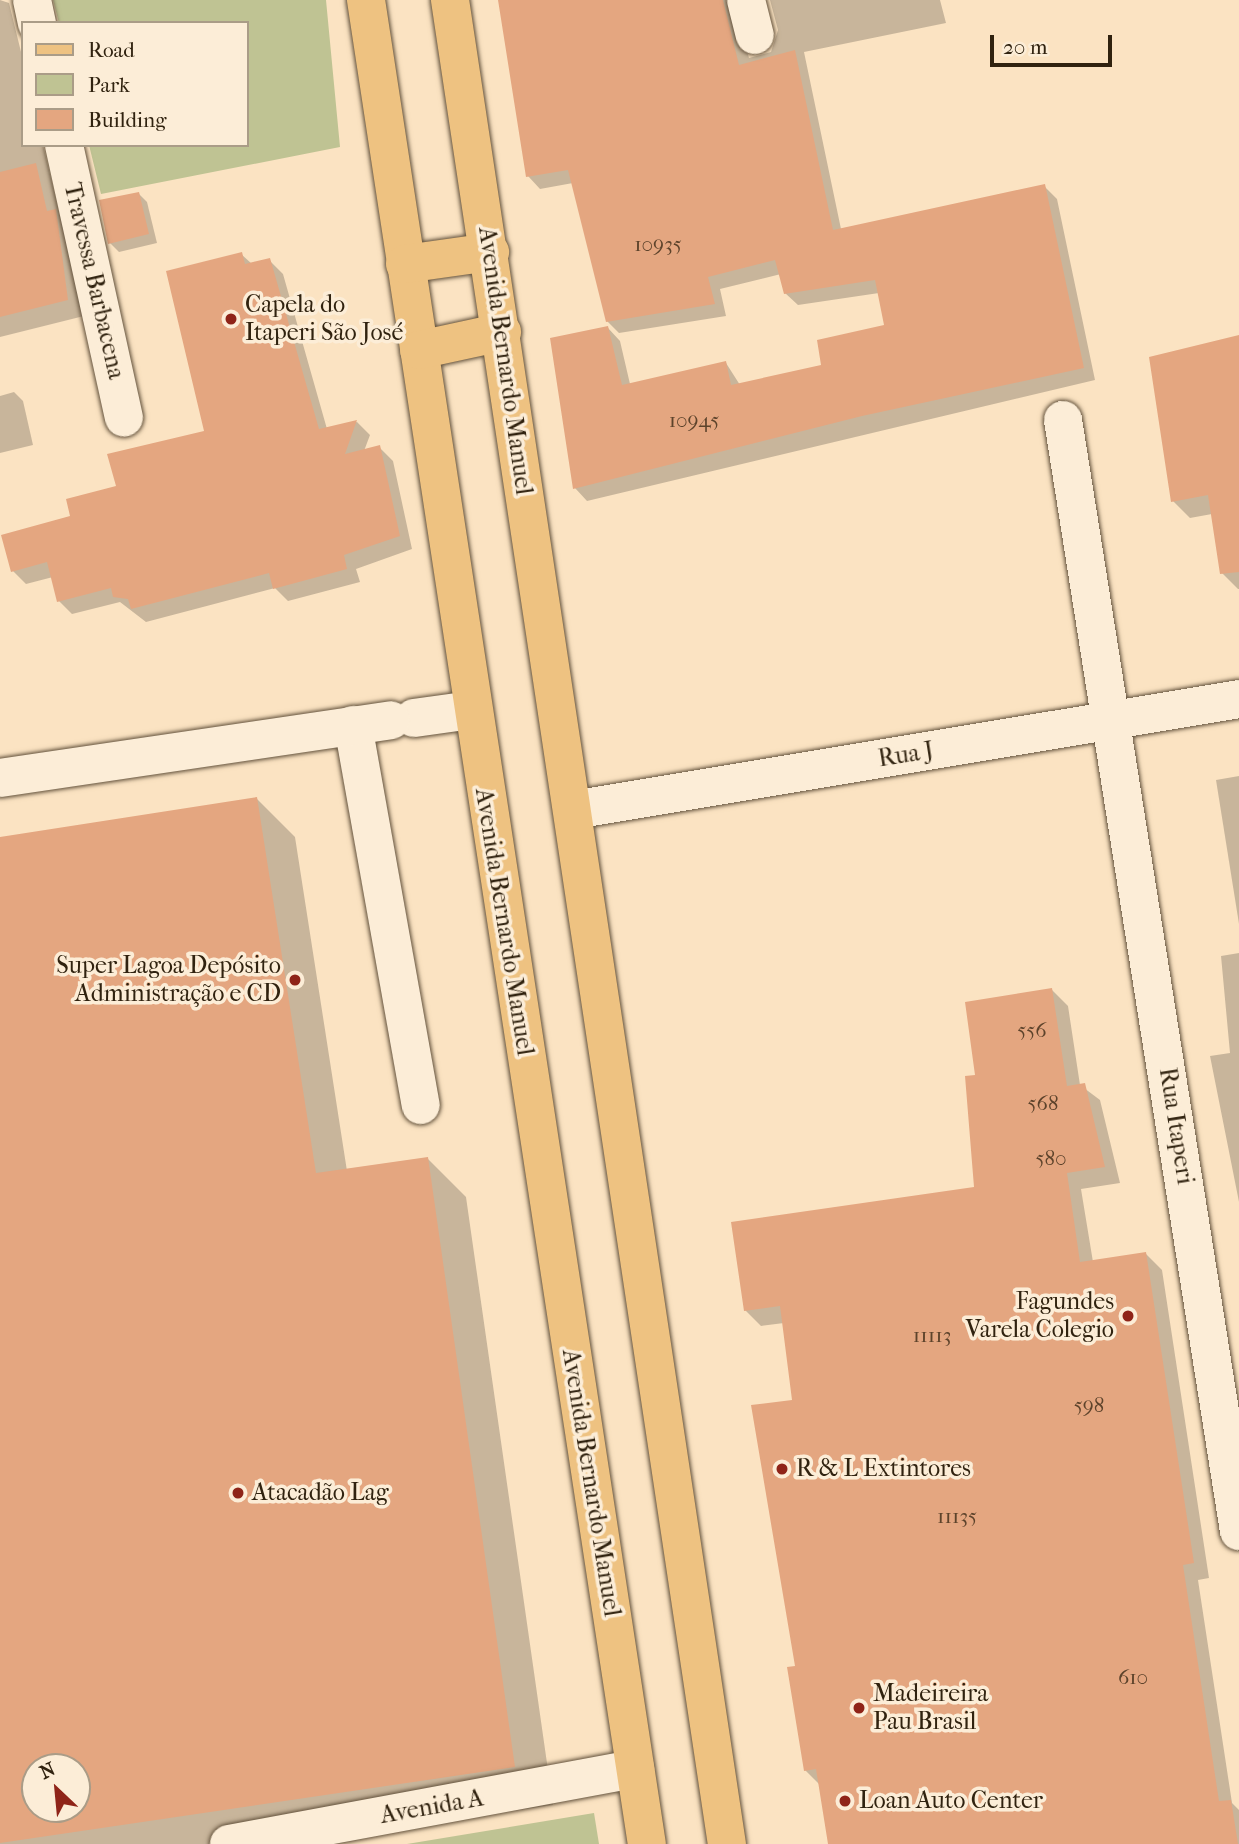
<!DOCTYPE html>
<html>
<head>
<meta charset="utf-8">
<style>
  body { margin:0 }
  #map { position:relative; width:1239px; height:1844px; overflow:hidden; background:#fbe3c2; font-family:"IM FELL French Canon",serif }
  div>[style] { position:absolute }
  .green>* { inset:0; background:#bfc393 }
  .shadow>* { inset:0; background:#0003 }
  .building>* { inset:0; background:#e4a680 }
  .roads { filter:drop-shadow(0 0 2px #63523c) drop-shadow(0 0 2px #63523c) }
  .minor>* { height:38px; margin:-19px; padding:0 19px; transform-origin:19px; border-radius:19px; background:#fcedd7 }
  .major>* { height:38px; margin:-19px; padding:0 19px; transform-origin:19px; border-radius:19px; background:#eec281 }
  .dots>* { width:19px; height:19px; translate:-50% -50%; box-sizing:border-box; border:4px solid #fcedd7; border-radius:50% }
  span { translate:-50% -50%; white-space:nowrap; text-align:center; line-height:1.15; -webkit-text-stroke:7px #fcedd7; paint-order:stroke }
  .number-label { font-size:21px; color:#5d432b }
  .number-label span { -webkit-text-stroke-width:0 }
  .street-label { font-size:24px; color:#30220f }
  .poi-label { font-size:24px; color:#30220f }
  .left { translate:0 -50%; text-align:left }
  .right { translate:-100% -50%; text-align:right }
  .legend { position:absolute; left:21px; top:21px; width:228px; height:126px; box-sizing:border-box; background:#fcedd7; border:2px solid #aa9c87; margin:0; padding:9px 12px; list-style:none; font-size:21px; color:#30220f }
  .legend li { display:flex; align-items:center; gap:14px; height:35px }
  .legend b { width:35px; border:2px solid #aa9c87 }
  .north { position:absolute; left:21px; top:1753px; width:70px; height:70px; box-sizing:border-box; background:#fcedd7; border:2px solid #aa9c87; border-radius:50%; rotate:334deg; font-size:19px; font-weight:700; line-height:28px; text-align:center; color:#30220f }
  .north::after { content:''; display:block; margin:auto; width:24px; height:32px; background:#8f2418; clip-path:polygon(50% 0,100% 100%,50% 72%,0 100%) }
  .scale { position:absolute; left:990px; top:35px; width:122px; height:32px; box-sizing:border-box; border:4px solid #30220f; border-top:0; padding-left:9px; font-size:21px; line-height:24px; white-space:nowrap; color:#30220f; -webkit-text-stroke:5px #fcedd7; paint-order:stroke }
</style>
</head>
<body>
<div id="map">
  <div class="green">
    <i style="clip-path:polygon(53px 0,326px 0,340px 147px,101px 194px,89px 145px,247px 145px,247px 23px,59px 23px)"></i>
    <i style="clip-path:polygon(594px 1813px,599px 1844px,407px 1844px)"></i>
  </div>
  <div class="shadow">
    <i style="clip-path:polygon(0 0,9px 3px,23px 60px,23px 145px,43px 145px,60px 216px,72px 228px,84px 316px,0 337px)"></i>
    <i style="clip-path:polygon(503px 0,744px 0,736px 8px,749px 58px,771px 52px,778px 30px,770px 0,940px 0,946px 23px,804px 52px,841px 229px,1044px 186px,1057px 199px,1095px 380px,587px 501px,575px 488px,608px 328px,620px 341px,630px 384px,726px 363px,740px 385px,823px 366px,886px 327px,879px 293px,798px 305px,785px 293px,781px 274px,720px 289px,726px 316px,619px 333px,607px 321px,573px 183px,540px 189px,528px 176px)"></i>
    <i style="clip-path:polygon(138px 193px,147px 202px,157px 243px,119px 252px,110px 243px)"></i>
    <i style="clip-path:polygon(241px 254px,252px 264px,269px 260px,283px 274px,327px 429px,357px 422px,370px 435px,364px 451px,379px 447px,393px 461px,412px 549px,356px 569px,360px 582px,288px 601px,275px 588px,146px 622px,120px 602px,72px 614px,59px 601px,53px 577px,26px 584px,13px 571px,118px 488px,206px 432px)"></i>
    <i style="clip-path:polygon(1239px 337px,1239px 589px,1238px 589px,1221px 572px,1212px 514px,1190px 518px,1173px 501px)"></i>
    <i style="clip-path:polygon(14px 392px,23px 401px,33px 445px,0 453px,0 396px)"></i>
    <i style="clip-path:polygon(1239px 776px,1239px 924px,1216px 780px)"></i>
    <i style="clip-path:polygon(evenodd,256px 798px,295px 837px,347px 1171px,428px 1159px,466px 1197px,553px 1805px,288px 1844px,0 1844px,0 839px,256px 798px,35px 1767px,77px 1767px,77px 1809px,35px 1809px,35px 1767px)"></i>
    <i style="clip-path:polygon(1239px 953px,1239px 1202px,1210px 1056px,1230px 1053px,1221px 956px)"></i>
    <i style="clip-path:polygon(1052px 990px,1068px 1006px,1080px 1085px,1100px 1100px,1120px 1183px,1081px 1189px,1093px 1262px,1146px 1254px,1162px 1270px,1209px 1578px,1198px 1580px,1232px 1803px,1239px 1810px,1239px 1844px,830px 1844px,821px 1786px,805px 1770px,797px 1667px,794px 1401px,784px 1323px,761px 1326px,745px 1310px,976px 1189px,977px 1077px)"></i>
  </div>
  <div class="building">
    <i style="clip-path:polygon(498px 0,723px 0,739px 65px,795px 50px,833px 230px,1045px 184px,1084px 368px,862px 416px,573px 489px,550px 338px,608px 326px,622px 385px,726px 361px,731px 385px,821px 365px,817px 340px,884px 325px,875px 280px,784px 294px,775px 260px,708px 277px,715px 304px,606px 322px,568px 170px,526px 177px)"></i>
    <i style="clip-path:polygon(36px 163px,47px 211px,56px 209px,68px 300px,0 317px,0 172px)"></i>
    <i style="clip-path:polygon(139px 192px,149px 234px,108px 244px,99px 200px)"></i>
    <i style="clip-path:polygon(242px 252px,245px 264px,270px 258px,319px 429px,357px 420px,345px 454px,380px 445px,400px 536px,344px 555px,347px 569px,273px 589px,269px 573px,131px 609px,128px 599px,113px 597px,111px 588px,57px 602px,47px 562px,11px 572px,1px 535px,70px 516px,66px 499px,116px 486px,107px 454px,204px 431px,166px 271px)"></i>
    <i style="clip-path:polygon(1239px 335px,1239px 572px,1220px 574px,1208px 495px,1171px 502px,1149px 357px)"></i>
    <i style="clip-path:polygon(evenodd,257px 797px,316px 1173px,428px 1157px,515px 1767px,0 1843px,0 837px,257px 797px,35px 1767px,77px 1767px,77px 1809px,35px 1809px,35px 1767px)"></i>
    <i style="clip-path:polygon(1052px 988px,1067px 1086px,1085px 1083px,1105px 1167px,1067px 1173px,1080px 1262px,1146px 1252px,1194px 1563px,1183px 1565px,1219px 1801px,1231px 1800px,1238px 1844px,828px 1844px,816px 1769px,804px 1771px,787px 1667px,795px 1666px,751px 1405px,792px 1400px,780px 1306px,744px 1311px,731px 1222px,974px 1187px,965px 1076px,975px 1075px,965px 1002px)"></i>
  </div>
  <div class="roads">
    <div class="minor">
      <i style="left:32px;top:0;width:24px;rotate:78deg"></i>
      <i style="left:746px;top:0;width:36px;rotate:76deg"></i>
      <i style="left:64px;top:145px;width:279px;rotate:77.6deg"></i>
      <i style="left:1063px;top:420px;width:1125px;rotate:81deg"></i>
      <i style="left:414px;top:718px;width:59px;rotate:-7.9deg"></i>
      <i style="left:353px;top:725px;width:386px;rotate:79.9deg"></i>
      <i style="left:0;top:778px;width:395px;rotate:-8.4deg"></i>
      <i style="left:573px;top:810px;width:675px;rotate:-9.46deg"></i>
      <i style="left:229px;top:1844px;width:413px;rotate:-10.5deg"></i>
    </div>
    <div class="major">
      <i style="left:366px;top:0;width:1865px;rotate:81.34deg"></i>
      <i style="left:450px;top:0;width:1865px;rotate:81.46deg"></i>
      <i style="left:405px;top:264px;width:86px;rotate:-8deg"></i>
      <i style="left:419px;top:350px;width:85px;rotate:-12.2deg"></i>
    </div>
  </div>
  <div class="dots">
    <i style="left:231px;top:319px;background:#8f2418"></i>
    <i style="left:295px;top:980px;background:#8f2418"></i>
    <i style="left:1128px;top:1316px;background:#8f2418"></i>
    <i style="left:782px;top:1469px;background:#8f2418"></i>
    <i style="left:238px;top:1493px;background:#8f2418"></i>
    <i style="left:859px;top:1708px;background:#8f2418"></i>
    <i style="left:845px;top:1801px;background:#8f2418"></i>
  </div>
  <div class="number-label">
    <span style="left:658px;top:244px">10935</span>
    <span style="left:694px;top:420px">10945</span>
    <span style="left:1032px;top:1030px">556</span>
    <span style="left:1043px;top:1103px">568</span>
    <span style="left:1051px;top:1158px">580</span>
    <span style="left:932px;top:1335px">11113</span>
    <span style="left:1089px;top:1405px">598</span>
    <span style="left:957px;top:1516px">11135</span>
    <span style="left:1133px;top:1677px">610</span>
  </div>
  <div class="street-label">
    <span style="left:94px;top:281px;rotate:77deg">Travessa Barbacena</span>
    <span style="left:505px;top:361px;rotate:82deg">Avenida Bernardo Manuel</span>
    <span style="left:906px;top:755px;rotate:-9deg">Rua J</span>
    <span style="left:504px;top:922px;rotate:81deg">Avenida Bernardo Manuel</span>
    <span style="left:1176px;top:1126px;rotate:81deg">Rua Itaperi</span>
    <span style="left:591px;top:1483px;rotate:81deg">Avenida Bernardo Manuel</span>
    <span style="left:432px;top:1807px;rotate:-10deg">Avenida A</span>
  </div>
  <div class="poi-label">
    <span class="left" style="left:245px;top:319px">Capela do<br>Itaperi São José</span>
    <span class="right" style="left:281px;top:980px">Super Lagoa Depósito<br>Administração e CD</span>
    <span class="right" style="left:1114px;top:1316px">Fagundes<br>Varela Colegio</span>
    <span class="left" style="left:796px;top:1469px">R &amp; L Extintores</span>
    <span class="left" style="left:252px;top:1493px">Atacadão Lag</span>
    <span class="left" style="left:873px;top:1708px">Madeireira<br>Pau Brasil</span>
    <span class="left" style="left:859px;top:1801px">Loan Auto Center</span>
  </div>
  <ul class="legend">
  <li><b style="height:9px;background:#eec281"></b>Road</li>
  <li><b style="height:19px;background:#bfc393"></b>Park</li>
  <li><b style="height:19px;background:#e4a680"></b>Building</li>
  </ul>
  <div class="north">N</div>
  <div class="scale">20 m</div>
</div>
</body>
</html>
